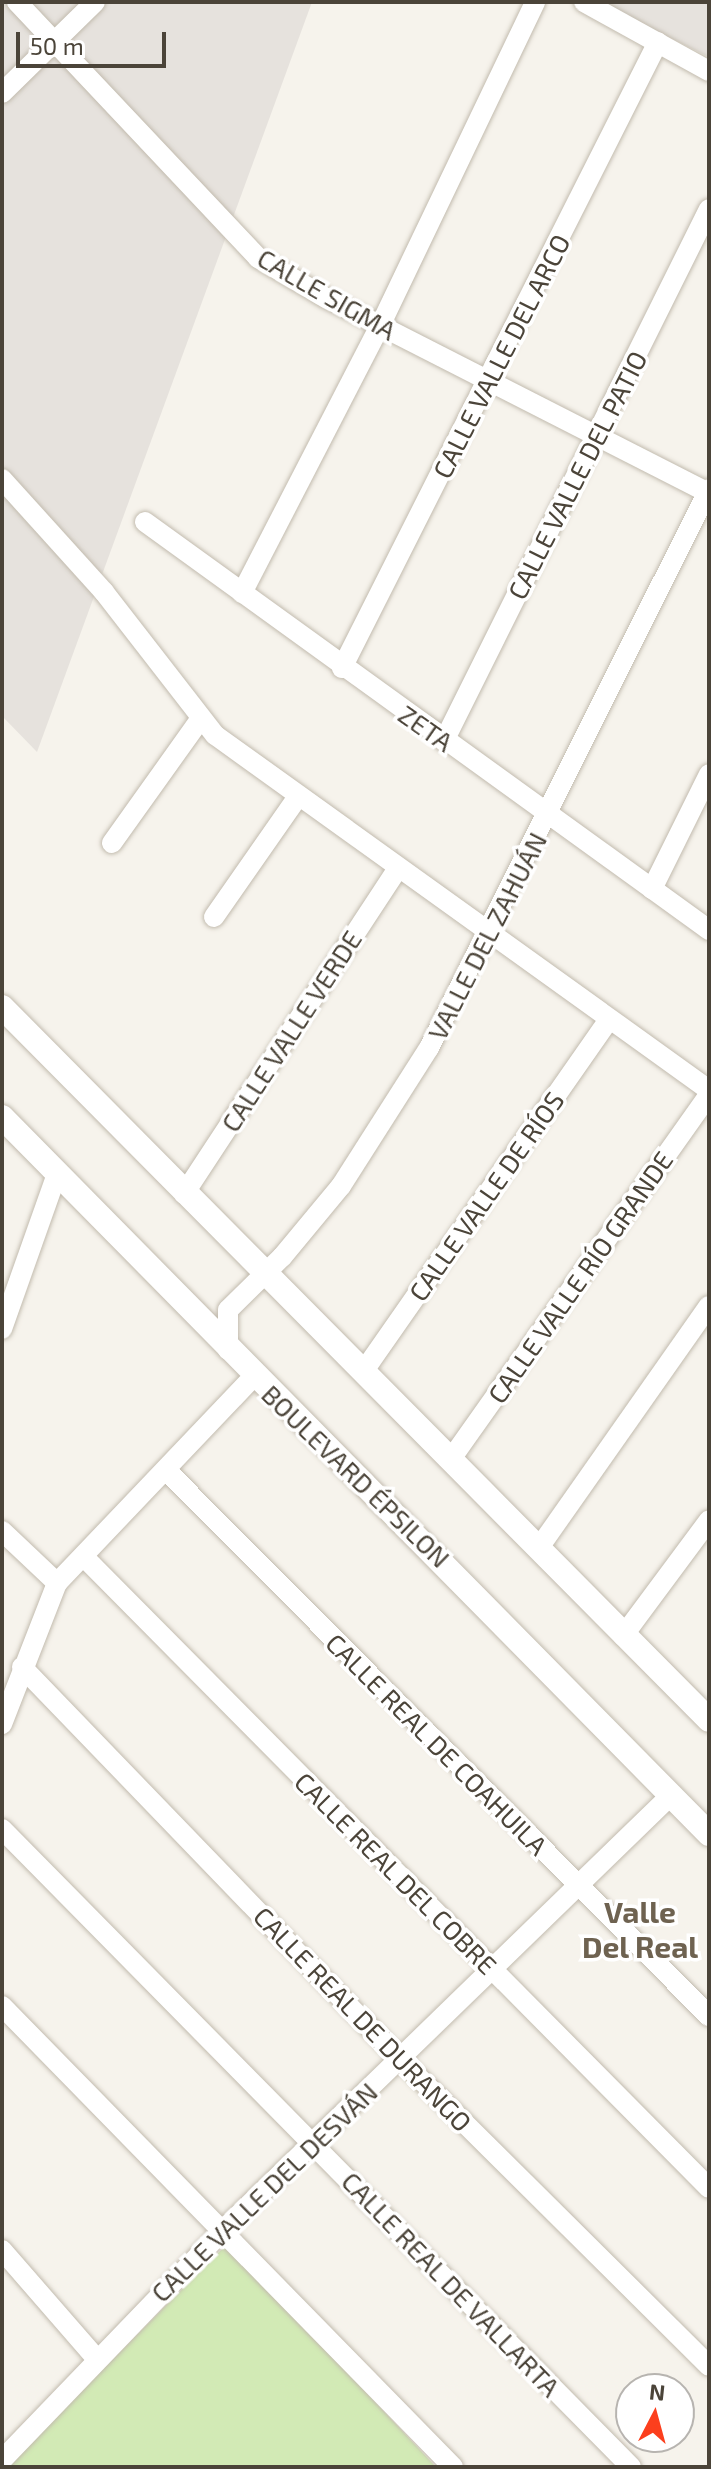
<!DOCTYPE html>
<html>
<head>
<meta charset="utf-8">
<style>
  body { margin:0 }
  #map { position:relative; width:711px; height:2469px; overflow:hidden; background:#f6f3ec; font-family:"Exo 2",sans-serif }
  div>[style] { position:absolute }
  .industrial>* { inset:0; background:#e6e2dd }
  .green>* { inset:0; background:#d2eab5 }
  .roads { filter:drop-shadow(0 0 2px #c2bbae) drop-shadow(0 0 2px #c2bbae) }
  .minor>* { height:20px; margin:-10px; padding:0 10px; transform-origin:10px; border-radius:10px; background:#fff }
  .tertiary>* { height:24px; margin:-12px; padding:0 12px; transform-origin:12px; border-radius:12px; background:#fff }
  span { translate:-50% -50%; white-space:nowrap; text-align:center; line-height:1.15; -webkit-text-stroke:7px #fff; paint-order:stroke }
  .street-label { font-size:26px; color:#4b4439 }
  .quarter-label { font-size:30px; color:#6e6250; font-weight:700 }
  .frame { position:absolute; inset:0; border:4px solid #4b4439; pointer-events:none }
  .north { position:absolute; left:615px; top:2373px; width:80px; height:80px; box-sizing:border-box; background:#fff; border:2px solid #b7b4b0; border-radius:50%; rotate:6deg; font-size:22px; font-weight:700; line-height:32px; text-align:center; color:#4b4439 }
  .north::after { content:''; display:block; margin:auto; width:28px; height:36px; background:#fc3f1d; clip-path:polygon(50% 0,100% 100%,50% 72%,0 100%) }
  .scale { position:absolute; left:16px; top:32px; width:150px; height:36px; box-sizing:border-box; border:4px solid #4b4439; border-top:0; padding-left:10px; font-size:24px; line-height:28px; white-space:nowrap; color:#4b4439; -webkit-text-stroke:6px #fff; paint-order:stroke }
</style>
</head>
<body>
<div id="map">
  <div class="industrial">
    <i style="clip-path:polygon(2px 2px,312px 2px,37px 752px,2px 716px)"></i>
    <i style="clip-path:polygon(598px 2px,709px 2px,709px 57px)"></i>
  </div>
  <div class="green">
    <i style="clip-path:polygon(227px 2244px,436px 2467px,6px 2467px)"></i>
  </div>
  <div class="roads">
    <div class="minor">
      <i style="left:17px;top:2px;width:352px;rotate:46.7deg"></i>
      <i style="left:258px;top:258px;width:79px;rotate:30.5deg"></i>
      <i style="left:326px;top:298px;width:428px;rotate:27deg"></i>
      <i style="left:584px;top:2px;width:143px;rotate:28.9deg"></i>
      <i style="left:2px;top:93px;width:130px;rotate:-44.4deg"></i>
      <i style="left:2px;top:479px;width:152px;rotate:47.9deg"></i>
      <i style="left:104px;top:592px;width:181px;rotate:52.2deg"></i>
      <i style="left:215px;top:735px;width:608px;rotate:35.7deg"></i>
      <i style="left:145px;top:522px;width:696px;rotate:35.88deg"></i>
      <i style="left:242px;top:593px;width:301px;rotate:-62.7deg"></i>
      <i style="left:380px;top:326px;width:359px;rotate:-64.4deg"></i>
      <i style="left:342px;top:668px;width:701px;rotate:-63.22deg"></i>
      <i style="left:444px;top:741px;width:594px;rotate:-63.52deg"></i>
      <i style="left:112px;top:843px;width:150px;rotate:-54.5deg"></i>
      <i style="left:652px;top:889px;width:128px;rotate:-63.6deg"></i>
      <i style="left:214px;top:917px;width:145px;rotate:-55.1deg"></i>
      <i style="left:184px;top:1194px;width:390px;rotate:-56.7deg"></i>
      <i style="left:2px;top:1329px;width:164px;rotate:-70.5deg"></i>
      <i style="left:228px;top:1350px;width:40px;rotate:-90deg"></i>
      <i style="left:228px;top:1310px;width:76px;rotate:-44.5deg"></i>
      <i style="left:282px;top:1257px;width:92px;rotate:-50.3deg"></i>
      <i style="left:341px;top:1186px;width:164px;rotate:-57.5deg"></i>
      <i style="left:429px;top:1048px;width:625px;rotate:-63.39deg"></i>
      <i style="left:363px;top:1372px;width:429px;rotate:-55.1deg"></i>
      <i style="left:451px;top:1459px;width:447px;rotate:-54.7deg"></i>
      <i style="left:167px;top:1471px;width:769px;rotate:45.16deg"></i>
      <i style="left:2px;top:1531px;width:76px;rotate:43.4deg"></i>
      <i style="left:538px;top:1549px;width:297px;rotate:-54.9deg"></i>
      <i style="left:84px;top:1557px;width:888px;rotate:45.27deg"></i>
      <i style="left:623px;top:1636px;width:144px;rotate:-53.4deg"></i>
      <i style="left:22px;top:1667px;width:546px;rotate:46.04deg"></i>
      <i style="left:401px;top:2060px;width:434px;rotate:44.8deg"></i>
      <i style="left:2px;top:1724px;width:151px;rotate:-68.7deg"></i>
      <i style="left:57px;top:1583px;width:286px;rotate:-46.4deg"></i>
      <i style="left:2px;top:1829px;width:896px;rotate:45.41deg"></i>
      <i style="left:2px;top:2006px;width:645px;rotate:45.63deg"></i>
      <i style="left:2px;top:2250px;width:143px;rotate:49deg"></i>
      <i style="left:2px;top:2460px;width:319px;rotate:-46.1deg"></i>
      <i style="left:223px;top:2230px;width:623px;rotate:-44.15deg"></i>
    </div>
    <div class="tertiary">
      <i style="left:2px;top:1007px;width:1004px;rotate:45.24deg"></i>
      <i style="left:2px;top:1117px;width:1007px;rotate:45.4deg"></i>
    </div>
  </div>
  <div class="street-label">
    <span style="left:327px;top:294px;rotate:30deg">CALLE SIGMA</span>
    <span style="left:501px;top:356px;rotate:-63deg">CALLE VALLE DEL ARCO</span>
    <span style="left:577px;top:475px;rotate:-63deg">CALLE VALLE DEL PATIO</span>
    <span style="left:426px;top:728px;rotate:35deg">ZETA</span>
    <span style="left:487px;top:936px;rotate:-63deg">VALLE DEL ZAHUÁN</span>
    <span style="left:291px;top:1031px;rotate:-57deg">CALLE VALLE VERDE</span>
    <span style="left:486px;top:1196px;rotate:-55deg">CALLE VALLE DE RÍOS</span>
    <span style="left:580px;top:1277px;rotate:-55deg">CALLE VALLE RÍO GRANDE</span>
    <span style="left:356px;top:1476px;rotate:44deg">BOULEVARD ÉPSILON</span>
    <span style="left:437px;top:1744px;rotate:45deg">CALLE REAL DE COAHUILA</span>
    <span style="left:396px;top:1873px;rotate:45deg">CALLE REAL DEL COBRE</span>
    <span style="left:363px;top:2019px;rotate:46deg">CALLE REAL DE DURANGO</span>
    <span style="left:264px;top:2192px;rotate:-44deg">CALLE VALLE DEL DESVÁN</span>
    <span style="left:451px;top:2284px;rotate:46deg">CALLE REAL DE VALLARTA</span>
  </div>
  <div class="quarter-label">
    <span style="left:640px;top:1928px">Valle<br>Del Real</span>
  </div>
  <div class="frame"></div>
  <div class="north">N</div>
  <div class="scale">50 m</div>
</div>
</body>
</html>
